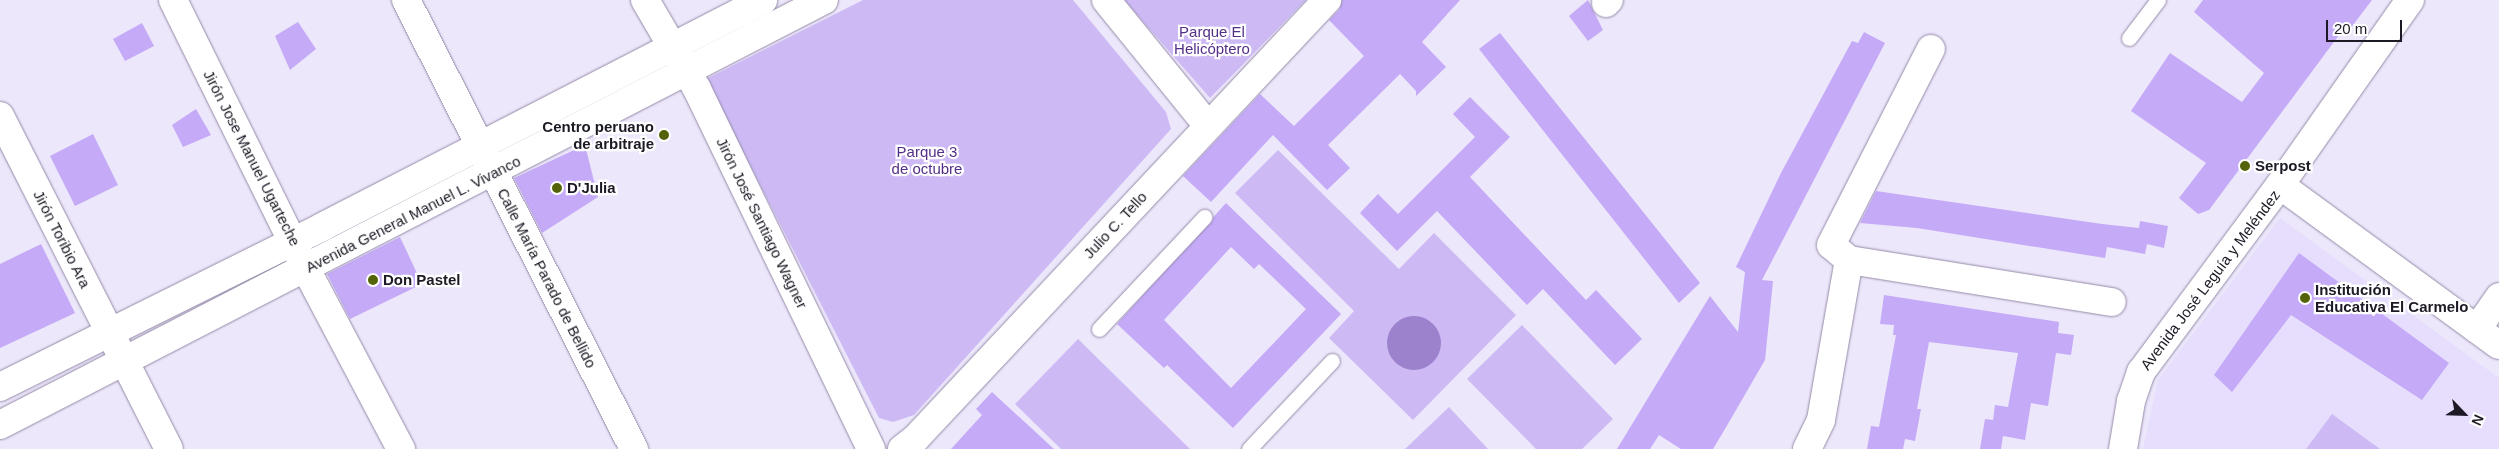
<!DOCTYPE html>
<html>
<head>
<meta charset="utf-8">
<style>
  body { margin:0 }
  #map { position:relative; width:2499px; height:449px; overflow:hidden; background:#ede7fb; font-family:Arial,sans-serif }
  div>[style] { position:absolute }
  .built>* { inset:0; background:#e7ddfd }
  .green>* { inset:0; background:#cdbaf5 }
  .water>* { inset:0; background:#9c82cc }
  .round { border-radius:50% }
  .building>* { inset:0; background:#c4aaf7 }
  .roads { filter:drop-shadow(0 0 1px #948aa8) drop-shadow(0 0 1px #948aa8) }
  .lane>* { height:15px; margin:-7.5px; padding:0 7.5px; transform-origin:7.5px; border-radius:7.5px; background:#fff }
  .street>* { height:28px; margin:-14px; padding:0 14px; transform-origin:14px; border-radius:14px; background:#fff }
  .secondary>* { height:28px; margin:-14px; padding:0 14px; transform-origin:14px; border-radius:14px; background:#fff }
  .dots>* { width:14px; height:14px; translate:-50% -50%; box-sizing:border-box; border:2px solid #fff; border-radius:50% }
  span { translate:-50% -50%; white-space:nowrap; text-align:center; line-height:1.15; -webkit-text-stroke:4.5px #fff; paint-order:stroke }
  .park-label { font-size:15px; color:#542f87 }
  .poi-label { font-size:15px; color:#1d1925; font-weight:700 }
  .right { translate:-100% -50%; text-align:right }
  .left { translate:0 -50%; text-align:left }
  .street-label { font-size:15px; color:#1d1925 }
  .north { position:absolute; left:2439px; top:389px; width:50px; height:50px; -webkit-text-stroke:4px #fff; paint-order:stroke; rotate:114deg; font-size:14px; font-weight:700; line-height:20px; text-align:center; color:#1d1925 }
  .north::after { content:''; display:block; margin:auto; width:18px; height:22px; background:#1d1925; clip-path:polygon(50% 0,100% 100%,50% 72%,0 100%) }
  .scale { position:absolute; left:2326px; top:20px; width:76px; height:22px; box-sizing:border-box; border:2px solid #1d1925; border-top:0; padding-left:6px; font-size:15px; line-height:18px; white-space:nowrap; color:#1d1925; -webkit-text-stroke:4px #fff; paint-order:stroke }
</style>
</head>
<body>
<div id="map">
  <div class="built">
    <i style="clip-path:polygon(2280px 218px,2499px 378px,2499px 449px,2143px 449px,2158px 380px)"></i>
  </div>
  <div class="green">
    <i style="clip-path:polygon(863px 0,1073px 0,1166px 112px,1171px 129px,914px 415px,893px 422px,879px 418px,706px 79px)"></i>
    <i style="clip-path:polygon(1124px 0,1306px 0,1210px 98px)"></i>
    <i style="clip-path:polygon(1278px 150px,1399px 269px,1434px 233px,1516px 315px,1413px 420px,1329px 338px,1354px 311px,1235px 193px)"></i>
    <i style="clip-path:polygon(1522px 325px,1613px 419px,1582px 449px,1536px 449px,1467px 379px)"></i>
    <i style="clip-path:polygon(1078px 339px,1190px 449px,1061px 449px,1015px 404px)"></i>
    <i style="clip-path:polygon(1449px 407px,1488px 449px,1405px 449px)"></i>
    <i style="clip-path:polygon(2332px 414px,2380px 449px,2306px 449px)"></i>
  </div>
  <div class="water">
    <i class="round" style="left:1387px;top:316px;width:54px;height:54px"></i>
  </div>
  <div class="building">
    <i style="clip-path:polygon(1342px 0,1460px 0,1422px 42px,1446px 67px,1416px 96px,1416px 91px,1400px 74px,1328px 145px,1350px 168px,1327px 190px,1273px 135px,1211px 202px,1183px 176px,1260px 94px,1294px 126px,1364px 56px,1329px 20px,1339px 10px)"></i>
    <i style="clip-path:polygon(1588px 0,1603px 30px,1588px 41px,1569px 16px)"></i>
    <i style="clip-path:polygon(2203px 0,2372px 0,2350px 29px,2345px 27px,2209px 210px,2198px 214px,2179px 198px,2206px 163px,2131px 111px,2170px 53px,2242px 102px,2264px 73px,2194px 12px)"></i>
    <i style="clip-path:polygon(298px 22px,316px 49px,290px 70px,275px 36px)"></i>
    <i style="clip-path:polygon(142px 23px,154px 46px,125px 61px,113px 39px)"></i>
    <i style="clip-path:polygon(1864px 32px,1885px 43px,1762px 280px,1773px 281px,1765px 360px,1725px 429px,1713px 449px,1681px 449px,1659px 435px,1650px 449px,1617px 449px,1710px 296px,1738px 332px,1745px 272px,1736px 267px,1781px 173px,1852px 41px,1858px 43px)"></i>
    <i style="clip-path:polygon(1500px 33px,1700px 283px,1679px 303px,1479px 49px)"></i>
    <i style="clip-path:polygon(1470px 97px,1510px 137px,1470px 177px,1586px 300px,1596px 290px,1642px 339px,1615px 365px,1543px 289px,1527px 305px,1437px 211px,1397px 251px,1360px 213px,1378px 194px,1398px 214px,1475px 137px,1453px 114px)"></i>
    <i style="clip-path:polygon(196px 109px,211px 135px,183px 147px,172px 125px)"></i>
    <i style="clip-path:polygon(93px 134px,118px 185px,75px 206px,50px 156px)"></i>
    <i style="clip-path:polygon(585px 145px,598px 197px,542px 233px,514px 178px)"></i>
    <i style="clip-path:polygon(1876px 191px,2102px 224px,2139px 228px,2140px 221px,2168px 226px,2164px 248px,2147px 244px,2145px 254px,2107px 247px,2105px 258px,1917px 228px,1860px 223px)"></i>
    <i style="clip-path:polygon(evenodd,1226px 203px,1341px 314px,1233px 428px,1167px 365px,1164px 368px,1117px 324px,1226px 203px,1231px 247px,1254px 269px,1259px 264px,1306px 309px,1231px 388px,1164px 320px,1231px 247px)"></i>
    <i style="clip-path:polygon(400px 237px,422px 284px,350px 319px,327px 274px)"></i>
    <i style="clip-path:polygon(41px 244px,75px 313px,0 348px,0 264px)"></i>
    <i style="clip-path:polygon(2299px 253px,2449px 363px,2422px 400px,2291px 315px,2232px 392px,2214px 375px)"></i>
    <i style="clip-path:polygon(1884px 295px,2059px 322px,2058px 333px,2074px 335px,2071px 355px,2056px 353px,2048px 406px,2031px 403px,2025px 440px,2003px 436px,2001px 449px,1980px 449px,1985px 419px,1993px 420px,1995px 405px,2008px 407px,2018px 353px,1929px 342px,1917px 409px,1921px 409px,1915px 441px,1905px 439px,1903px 449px,1867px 449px,1871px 426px,1879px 427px,1896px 335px,1893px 335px,1894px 325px,1880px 324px)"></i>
    <i style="clip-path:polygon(992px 392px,1054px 449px,951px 449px,982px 415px,976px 409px)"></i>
  </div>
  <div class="roads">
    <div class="lane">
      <i style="left:2129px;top:38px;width:48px;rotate:-52.7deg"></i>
      <i style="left:1099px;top:329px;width:154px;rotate:-46.8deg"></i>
      <i style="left:1249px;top:449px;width:121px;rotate:-46.7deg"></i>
    </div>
    <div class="street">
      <i style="left:173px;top:0;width:300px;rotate:63.7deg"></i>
      <i style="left:306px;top:269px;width:204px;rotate:62.2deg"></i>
      <i style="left:406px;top:0;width:504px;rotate:63.08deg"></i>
      <i style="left:645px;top:0;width:103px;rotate:59.7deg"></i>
      <i style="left:697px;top:89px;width:400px;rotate:64.2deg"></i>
      <i style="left:1106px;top:0;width:162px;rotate:51deg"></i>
      <i style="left:1606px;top:3px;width:4px;rotate:-45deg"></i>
      <i style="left:0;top:116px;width:373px;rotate:63.1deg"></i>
      <i style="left:2280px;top:185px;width:271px;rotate:36.2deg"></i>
      <i style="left:1849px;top:260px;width:266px;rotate:9.1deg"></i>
      <i style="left:2477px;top:329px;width:39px;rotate:-55deg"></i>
      <i style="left:902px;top:449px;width:18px;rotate:-38deg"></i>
      <i style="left:916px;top:438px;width:601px;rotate:-46.82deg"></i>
      <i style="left:1807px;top:449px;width:32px;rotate:-64deg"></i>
      <i style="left:1821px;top:420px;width:162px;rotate:-80.1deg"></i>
      <i style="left:1849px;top:260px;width:23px;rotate:-140deg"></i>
      <i style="left:1831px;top:245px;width:220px;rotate:-63deg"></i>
    </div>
    <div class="secondary">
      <i style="left:0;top:387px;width:360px;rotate:-26.4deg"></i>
      <i style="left:322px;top:227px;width:496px;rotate:-27.2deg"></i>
      <i style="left:0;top:425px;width:927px;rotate:-27.28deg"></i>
      <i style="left:2123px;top:449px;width:49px;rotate:-80.5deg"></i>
      <i style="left:2131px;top:401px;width:31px;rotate:-71deg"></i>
      <i style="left:2141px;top:372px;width:233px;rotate:-53.4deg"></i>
      <i style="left:2280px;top:185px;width:226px;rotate:-54.9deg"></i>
    </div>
  </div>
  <div class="dots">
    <i style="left:664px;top:135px;background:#546307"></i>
    <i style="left:2245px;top:166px;background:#546307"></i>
    <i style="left:557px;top:188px;background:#546307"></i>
    <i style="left:373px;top:280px;background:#546307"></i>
    <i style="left:2305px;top:298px;background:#546307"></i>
  </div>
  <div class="park-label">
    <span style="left:1212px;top:40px">Parque El<br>Helicóptero</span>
    <span style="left:927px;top:160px">Parque 3<br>de octubre</span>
  </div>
  <div class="poi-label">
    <span class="right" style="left:654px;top:135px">Centro peruano<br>de arbitraje</span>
    <span class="left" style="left:2255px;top:166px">Serpost</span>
    <span class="left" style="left:567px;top:188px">D'Julia</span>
    <span class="left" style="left:383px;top:280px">Don Pastel</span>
    <span class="left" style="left:2315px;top:298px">Institución<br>Educativa El Carmelo</span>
  </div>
  <div class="street-label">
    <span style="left:252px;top:158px;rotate:63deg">Jirón Jose Manuel Ugarteche</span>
    <span style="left:413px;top:214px;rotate:-27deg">Avenida General Manuel L. Vivanco</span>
    <span style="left:762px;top:223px;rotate:64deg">Jirón José Santiago Wagner</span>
    <span style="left:1115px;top:225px;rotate:-47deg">Julio C. Tello</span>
    <span style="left:62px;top:239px;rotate:63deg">Jirón Toribio Ara</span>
    <span style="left:547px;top:278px;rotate:63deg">Calle María Parado de Bellido</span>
    <span style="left:2210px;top:280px;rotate:-53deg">Avenida José Leguía y Meléndez</span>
  </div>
  <div class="north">N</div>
  <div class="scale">20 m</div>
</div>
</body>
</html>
